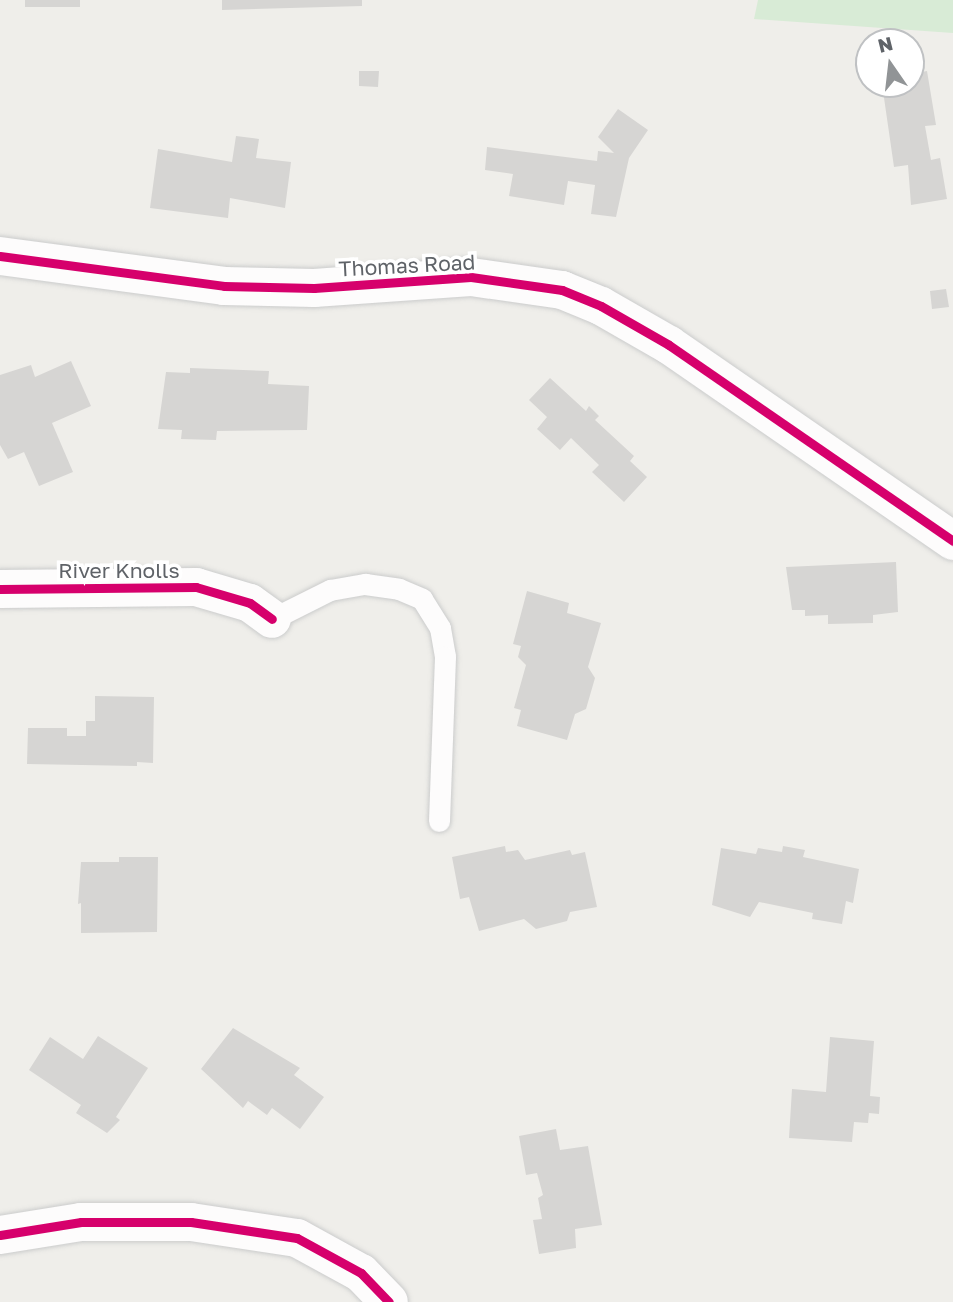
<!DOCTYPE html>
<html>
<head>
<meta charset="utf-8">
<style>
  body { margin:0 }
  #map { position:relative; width:953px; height:1302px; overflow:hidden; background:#efeeea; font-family:"Golos Text",sans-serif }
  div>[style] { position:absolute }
  .green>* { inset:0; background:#d8ebd6 }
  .building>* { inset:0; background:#d6d5d3 }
  .roads { filter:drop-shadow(0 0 2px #cbcccc) drop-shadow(0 0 2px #cbcccc) }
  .lane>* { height:21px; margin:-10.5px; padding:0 10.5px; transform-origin:10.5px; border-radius:10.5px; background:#fdfcfc }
  .street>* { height:38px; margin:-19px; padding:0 19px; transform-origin:19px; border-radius:19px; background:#fdfcfc }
  .cycleway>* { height:9px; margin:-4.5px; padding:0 4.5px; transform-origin:4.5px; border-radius:4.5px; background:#d6006c }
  span { translate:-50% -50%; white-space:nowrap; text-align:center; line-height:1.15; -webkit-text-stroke:7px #fff; paint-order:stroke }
  .street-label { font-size:21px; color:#5f6368 }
  .north { position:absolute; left:855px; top:28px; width:70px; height:70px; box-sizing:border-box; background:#fff; border:2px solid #bfc1c3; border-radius:50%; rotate:346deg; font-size:19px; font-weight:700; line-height:28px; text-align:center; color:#5f6368 }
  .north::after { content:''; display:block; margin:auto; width:24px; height:32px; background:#919496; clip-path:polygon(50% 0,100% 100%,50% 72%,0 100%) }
</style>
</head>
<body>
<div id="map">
  <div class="green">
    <i style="clip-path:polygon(758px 0,953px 0,953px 33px,754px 19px)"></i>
  </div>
  <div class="building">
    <i style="clip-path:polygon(25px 0,80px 0,80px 7px,25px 7px)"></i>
    <i style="clip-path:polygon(222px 0,362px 0,362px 6px,222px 10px)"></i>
    <i style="clip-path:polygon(359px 71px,379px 71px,378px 87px,359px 86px)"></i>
    <i style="clip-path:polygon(927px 71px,936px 125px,925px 126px,931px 160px,940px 158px,947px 199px,911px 205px,908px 165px,894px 167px,882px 84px,911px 84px,911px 74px)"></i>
    <i style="clip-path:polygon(618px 109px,648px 130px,629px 158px,616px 217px,591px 214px,595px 185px,568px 181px,564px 205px,509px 196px,513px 174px,485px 170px,487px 147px,597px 161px,598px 151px,614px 153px,598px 137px)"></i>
    <i style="clip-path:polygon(236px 136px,259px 139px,256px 158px,291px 162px,285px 208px,230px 198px,228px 218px,150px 208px,158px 149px,232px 162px)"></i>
    <i style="clip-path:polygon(946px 289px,949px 307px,932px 309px,930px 291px)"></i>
    <i style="clip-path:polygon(71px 361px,91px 406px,52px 423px,73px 472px,39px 486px,24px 452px,8px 459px,0 445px,0 375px,31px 365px,35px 377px)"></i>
    <i style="clip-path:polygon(190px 368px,269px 371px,268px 384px,309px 386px,307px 430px,217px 431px,216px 440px,181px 439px,182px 430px,158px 429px,166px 372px,190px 373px)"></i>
    <i style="clip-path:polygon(550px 378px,586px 411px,589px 406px,599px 416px,595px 420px,634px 456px,630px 461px,647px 477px,624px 502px,592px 472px,599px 465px,571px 438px,560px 450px,537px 429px,547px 417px,529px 400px)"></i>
    <i style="clip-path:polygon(896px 562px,898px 612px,873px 615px,873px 623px,828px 624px,828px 615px,805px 616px,805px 610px,792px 610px,786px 567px)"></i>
    <i style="clip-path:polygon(527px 591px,569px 603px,567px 613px,601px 623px,588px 667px,595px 678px,586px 709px,575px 714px,567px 740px,517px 726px,521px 710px,514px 708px,526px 665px,518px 657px,521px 646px,513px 644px)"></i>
    <i style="clip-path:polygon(95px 696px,154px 697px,153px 763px,137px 762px,137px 766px,27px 764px,28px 728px,67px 728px,67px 736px,86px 736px,86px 721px,95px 721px)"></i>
    <i style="clip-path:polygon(505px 846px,506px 852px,518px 850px,525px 860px,570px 850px,572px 855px,585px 852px,597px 907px,570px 912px,567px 921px,536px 929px,524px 919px,479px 931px,469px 897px,460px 899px,452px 857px)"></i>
    <i style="clip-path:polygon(783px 846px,805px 850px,803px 857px,859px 869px,853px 903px,846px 901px,842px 924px,812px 919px,813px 913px,759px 902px,750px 917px,712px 905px,721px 848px,756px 854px,758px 848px,782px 852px)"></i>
    <i style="clip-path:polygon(119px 857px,158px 857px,157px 932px,81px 933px,81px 903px,78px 904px,81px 862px,119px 862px)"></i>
    <i style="clip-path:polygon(233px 1028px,300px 1068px,294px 1075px,324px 1097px,300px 1129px,272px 1108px,267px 1115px,248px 1101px,243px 1108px,201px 1069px)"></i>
    <i style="clip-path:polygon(98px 1036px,148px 1068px,116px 1117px,120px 1120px,107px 1133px,76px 1113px,81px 1105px,29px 1070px,50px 1037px,83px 1059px)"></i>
    <i style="clip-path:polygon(830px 1037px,874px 1041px,870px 1096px,880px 1097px,879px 1114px,869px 1113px,868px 1123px,854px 1122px,852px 1142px,789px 1138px,792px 1089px,826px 1092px)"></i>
    <i style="clip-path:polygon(556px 1129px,560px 1150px,588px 1146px,602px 1225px,575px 1229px,576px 1248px,539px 1254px,533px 1220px,542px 1219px,538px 1198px,543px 1195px,537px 1173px,526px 1175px,519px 1136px)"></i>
  </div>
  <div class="roads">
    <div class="lane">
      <i style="left:272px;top:619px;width:65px;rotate:-26.6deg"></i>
      <i style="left:330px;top:590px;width:36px;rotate:-10deg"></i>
      <i style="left:365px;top:584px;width:34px;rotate:8deg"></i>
      <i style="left:399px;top:589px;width:25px;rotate:23deg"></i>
      <i style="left:422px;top:599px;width:34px;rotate:58deg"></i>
      <i style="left:440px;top:628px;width:29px;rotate:80deg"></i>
      <i style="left:445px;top:657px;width:164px;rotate:92.1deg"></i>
    </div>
    <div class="street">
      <i style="left:0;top:256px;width:226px;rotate:7.6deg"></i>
      <i style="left:224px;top:286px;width:90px;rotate:1.3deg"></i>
      <i style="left:314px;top:288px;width:157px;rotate:-4deg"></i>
      <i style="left:471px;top:277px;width:92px;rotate:8.1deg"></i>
      <i style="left:562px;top:290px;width:42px;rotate:22.3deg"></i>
      <i style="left:601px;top:306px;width:78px;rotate:29.8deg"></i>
      <i style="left:669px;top:345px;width:345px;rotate:34.6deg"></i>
      <i style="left:0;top:589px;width:196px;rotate:-0.6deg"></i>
      <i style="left:196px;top:587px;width:56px;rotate:16.5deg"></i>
      <i style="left:250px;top:603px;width:27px;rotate:36deg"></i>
      <i style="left:0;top:1235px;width:82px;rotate:-9.1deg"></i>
      <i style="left:81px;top:1222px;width:110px"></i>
      <i style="left:191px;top:1222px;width:107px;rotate:8.6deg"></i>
      <i style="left:297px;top:1238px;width:73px;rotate:28.7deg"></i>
      <i style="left:361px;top:1273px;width:40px;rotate:46deg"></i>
    </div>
  </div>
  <div class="cycleway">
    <i style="left:0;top:256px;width:226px;rotate:7.6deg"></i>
    <i style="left:224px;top:286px;width:90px;rotate:1.3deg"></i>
    <i style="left:314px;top:288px;width:157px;rotate:-4deg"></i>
    <i style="left:471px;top:277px;width:92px;rotate:8.1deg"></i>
    <i style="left:562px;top:290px;width:42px;rotate:22.3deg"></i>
    <i style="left:601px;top:306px;width:78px;rotate:29.8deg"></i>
    <i style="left:669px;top:345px;width:345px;rotate:34.6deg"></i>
    <i style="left:0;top:589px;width:196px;rotate:-0.6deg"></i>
    <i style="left:196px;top:587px;width:56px;rotate:16.5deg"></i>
    <i style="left:250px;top:603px;width:27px;rotate:36deg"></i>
    <i style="left:0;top:1235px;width:82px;rotate:-9.1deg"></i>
    <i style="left:81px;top:1222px;width:110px"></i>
    <i style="left:191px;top:1222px;width:107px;rotate:8.6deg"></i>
    <i style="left:297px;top:1238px;width:73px;rotate:28.7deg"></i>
    <i style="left:361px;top:1273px;width:40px;rotate:46deg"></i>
  </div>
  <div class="street-label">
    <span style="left:407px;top:265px;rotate:-3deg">Thomas Road</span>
    <span style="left:119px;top:570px">River Knolls</span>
  </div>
  <div class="north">N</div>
</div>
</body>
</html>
